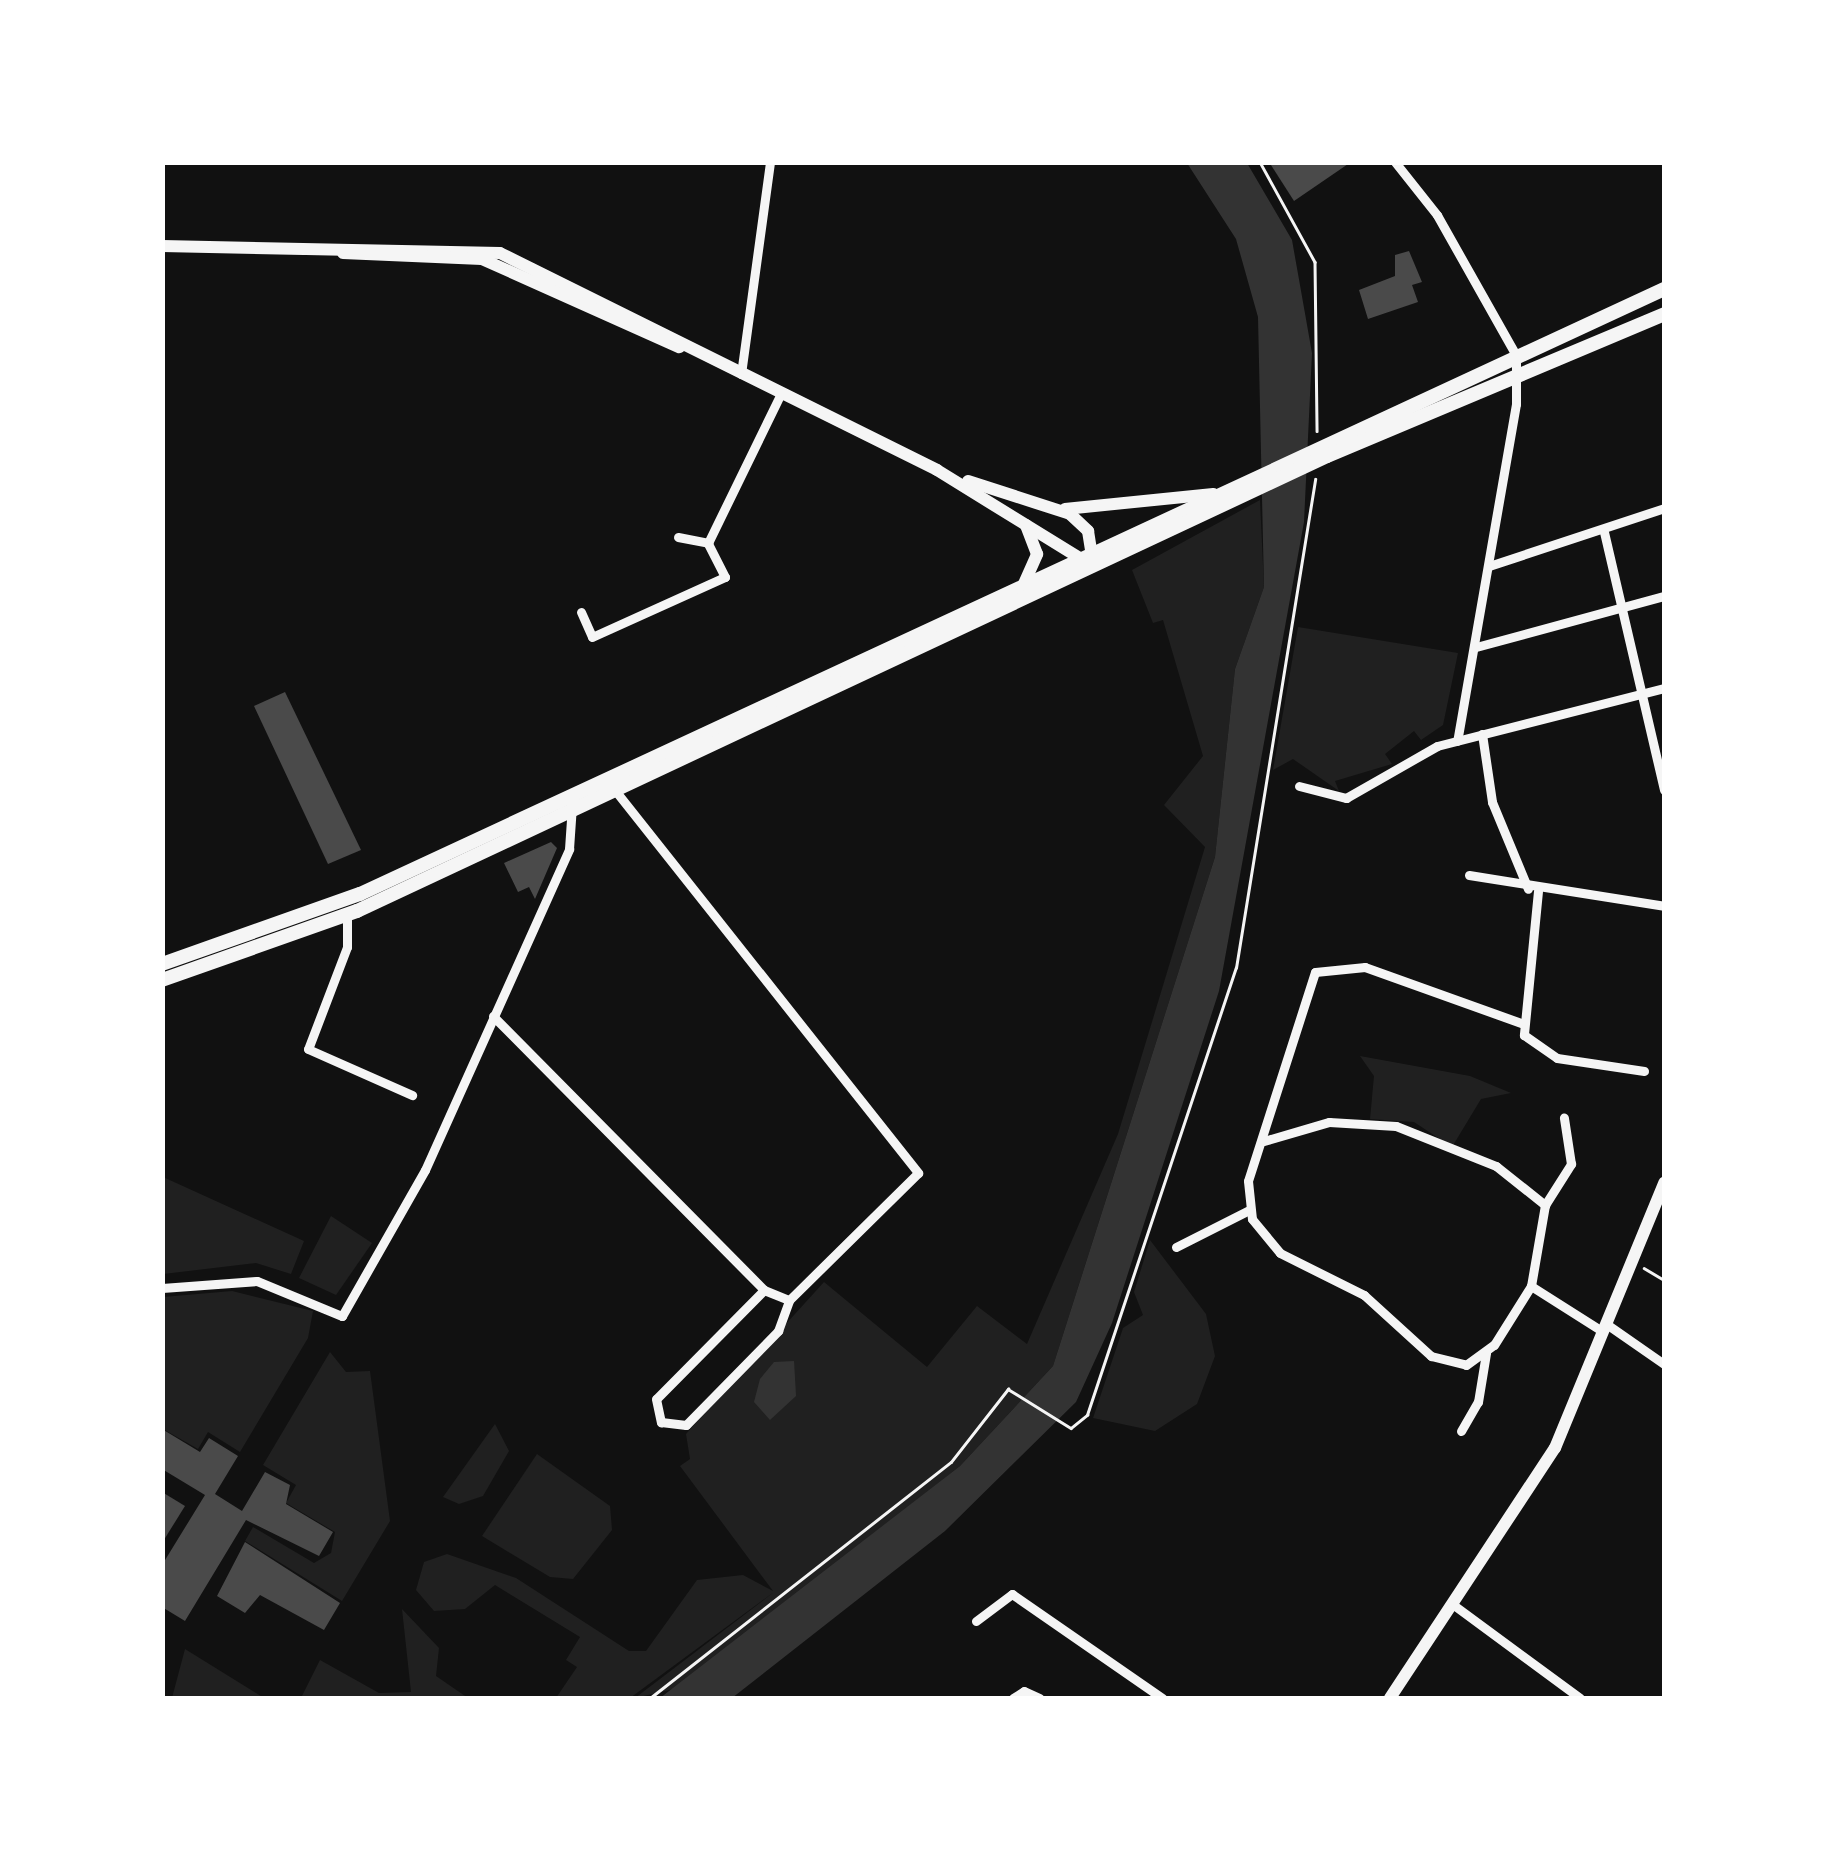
<!DOCTYPE html>
<html>
<head>
<meta charset="utf-8">
<style>
  body { margin:0 }
  #map { position:relative; width:1827px; height:1861px; overflow:hidden; background:#111; font-family:"Varela Round",sans-serif }
  div>[style] { position:absolute }
  .green>* { inset:0; background:#202020 }
  .water>* { inset:0; background:#333 }
  .building>* { inset:0; background:#4a4a4a }
  .path>* { height:2.5px; margin:-1.25px; padding:0 1.25px; transform-origin:1.25px; border-radius:1.25px; background:#f5f5f5 }
  .minor>* { height:9px; margin:-4.5px; padding:0 4.5px; transform-origin:4.5px; border-radius:4.5px; background:#f5f5f5 }
  .secondary>* { height:12px; margin:-6px; padding:0 6px; transform-origin:6px; border-radius:6px; background:#f5f5f5 }
  .primary>* { height:14px; margin:-7px; padding:0 7px; transform-origin:7px; border-radius:7px; background:#f5f5f5 }
  span { translate:-50% -50%; white-space:nowrap; text-align:center; line-height:1.15; -webkit-text-stroke:8px #fff; paint-order:stroke }
  .frame { position:absolute; inset:0; border:165px solid #fff; pointer-events:none }
</style>
</head>
<body>
<div id="map">
  <div class="green">
    <i style="clip-path:polygon(1260px 500px,1264px 587px,1235px 669px,1215px 857px,1053px 1366px,960px 1466px,678px 1688px,635px 1698px,774px 1592px,630px 1698px,556px 1698px,577px 1667px,566px 1660px,580px 1637px,495px 1585px,465px 1609px,434px 1611px,416px 1590px,424px 1562px,447px 1554px,516px 1578px,629px 1651px,646px 1651px,697px 1580px,743px 1575px,773px 1591px,680px 1466px,690px 1459px,686px 1434px,824px 1282px,927px 1367px,977px 1306px,1027px 1344px,1118px 1134px,1205px 847px,1164px 805px,1203px 756px,1163px 620px,1153px 623px,1132px 570px)"></i>
    <i style="clip-path:polygon(1298px 627px,1458px 653px,1443px 725px,1421px 740px,1414px 731px,1385px 754px,1392px 764px,1335px 781px,1339px 791px,1293px 759px,1273px 770px)"></i>
    <i style="clip-path:polygon(1360px 1056px,1470px 1076px,1511px 1093px,1481px 1099px,1452px 1147px,1414px 1122px,1370px 1119px,1374px 1076px)"></i>
    <i style="clip-path:polygon(163px 1177px,304px 1241px,291px 1274px,256px 1263px,163px 1274px)"></i>
    <i style="clip-path:polygon(331px 1216px,372px 1243px,336px 1295px,299px 1278px)"></i>
    <i style="clip-path:polygon(1150px 1240px,1206px 1314px,1215px 1356px,1197px 1404px,1155px 1431px,1093px 1418px,1123px 1328px,1143px 1315px,1134px 1292px)"></i>
    <i style="clip-path:polygon(232px 1291px,313px 1311px,308px 1338px,240px 1452px,208px 1432px,198px 1449px,163px 1429px,163px 1297px)"></i>
    <i style="clip-path:polygon(330px 1352px,346px 1372px,370px 1371px,390px 1521px,342px 1601px,245px 1541px,253px 1527px,314px 1563px,331px 1553px,335px 1532px,286px 1503px,296px 1485px,263px 1465px)"></i>
    <i style="clip-path:polygon(495px 1424px,509px 1451px,483px 1496px,459px 1504px,443px 1497px)"></i>
    <i style="clip-path:polygon(537px 1454px,610px 1506px,612px 1530px,573px 1579px,550px 1577px,482px 1536px)"></i>
    <i style="clip-path:polygon(402px 1609px,439px 1648px,436px 1676px,468px 1698px,301px 1698px,320px 1660px,379px 1693px,411px 1692px)"></i>
    <i style="clip-path:polygon(185px 1649px,264px 1698px,172px 1698px)"></i>
  </div>
  <div class="water">
    <i style="clip-path:polygon(1187px 163px,1247px 163px,1292px 240px,1312px 353px,1304px 522px,1219px 991px,1112px 1323px,1076px 1402px,945px 1531px,732px 1698px,660px 1698px,960px 1466px,1053px 1366px,1215px 857px,1235px 669px,1264px 587px,1258px 317px,1236px 239px)"></i>
    <i style="clip-path:polygon(794px 1361px,796px 1396px,770px 1420px,754px 1402px,760px 1379px,774px 1362px)"></i>
  </div>
  <div class="building">
    <i style="clip-path:polygon(1269px 162px,1351px 162px,1294px 201px)"></i>
    <i style="clip-path:polygon(1409px 251px,1422px 282px,1412px 285px,1418px 302px,1368px 319px,1359px 290px,1395px 276px,1395px 255px)"></i>
    <i style="clip-path:polygon(285px 692px,361px 850px,328px 864px,254px 706px)"></i>
    <i style="clip-path:polygon(551px 842px,557px 848px,535px 899px,529px 887px,518px 892px,504px 863px)"></i>
    <i style="clip-path:polygon(162px 1429px,200px 1452px,209px 1438px,238px 1456px,215px 1494px,242px 1511px,265px 1472px,290px 1485px,286px 1504px,333px 1532px,319px 1556px,246px 1520px,185px 1621px,162px 1607px,162px 1565px,205px 1495px,162px 1469px)"></i>
    <i style="clip-path:polygon(162px 1492px,185px 1506px,162px 1543px)"></i>
    <i style="clip-path:polygon(245px 1542px,340px 1603px,324px 1630px,260px 1595px,245px 1613px,217px 1596px)"></i>
  </div>
  <div class="path">
    <i style="left:1260px;top:162px;width:114px;rotate:61.2deg"></i>
    <i style="left:1315px;top:262px;width:169px;rotate:89.3deg"></i>
    <i style="left:1644px;top:1268px;width:23px;rotate:31deg"></i>
    <i style="left:650px;top:1698px;width:382px;rotate:-38.1deg"></i>
    <i style="left:951px;top:1462px;width:93px;rotate:-52deg"></i>
    <i style="left:1008px;top:1389px;width:74px;rotate:31.8deg"></i>
    <i style="left:1071px;top:1428px;width:21px;rotate:-39deg"></i>
    <i style="left:1087px;top:1415px;width:471px;rotate:-71.6deg"></i>
    <i style="left:1236px;top:968px;width:495px;rotate:-80.8deg"></i>
  </div>
  <div class="minor">
    <i style="left:1395px;top:162px;width:68px;rotate:51.6deg"></i>
    <i style="left:1437px;top:215px;width:161px;rotate:60.6deg"></i>
    <i style="left:1516px;top:355px;width:49px;rotate:90deg"></i>
    <i style="left:1516px;top:404px;width:342px;rotate:99.9deg"></i>
    <i style="left:741px;top:374px;width:214px;rotate:-82.2deg"></i>
    <i style="left:1604px;top:532px;width:265px;rotate:76.9deg"></i>
    <i style="left:678px;top:537px;width:31px;rotate:11deg"></i>
    <i style="left:708px;top:543px;width:167px;rotate:-64deg"></i>
    <i style="left:1489px;top:566px;width:184px;rotate:-18.3deg"></i>
    <i style="left:581px;top:612px;width:27px;rotate:66deg"></i>
    <i style="left:592px;top:637px;width:146px;rotate:-24.3deg"></i>
    <i style="left:725px;top:577px;width:38px;rotate:-117deg"></i>
    <i style="left:1476px;top:647px;width:195px;rotate:-15.2deg"></i>
    <i style="left:1482px;top:734px;width:69px;rotate:81.6deg"></i>
    <i style="left:1492px;top:802px;width:94px;rotate:67.5deg"></i>
    <i style="left:1299px;top:786px;width:49px;rotate:14.3deg"></i>
    <i style="left:1346px;top:798px;width:105px;rotate:-29.7deg"></i>
    <i style="left:1437px;top:746px;width:234px;rotate:-14.3deg"></i>
    <i style="left:614px;top:789px;width:490px;rotate:51.6deg"></i>
    <i style="left:918px;top:1173px;width:181px;rotate:135.4deg"></i>
    <i style="left:1469px;top:875px;width:197px;rotate:9deg"></i>
    <i style="left:1538px;top:891px;width:145px;rotate:95.6deg"></i>
    <i style="left:1524px;top:1035px;width:40px;rotate:34.9deg"></i>
    <i style="left:1557px;top:1058px;width:88px;rotate:8.5deg"></i>
    <i style="left:347px;top:914px;width:33px;rotate:90deg"></i>
    <i style="left:347px;top:947px;width:109px;rotate:110.9deg"></i>
    <i style="left:308px;top:1049px;width:114px;rotate:23.9deg"></i>
    <i style="left:493px;top:1016px;width:385px;rotate:45.3deg"></i>
    <i style="left:764px;top:1290px;width:27px;rotate:22deg"></i>
    <i style="left:1521px;top:1023px;width:166px;rotate:-160.3deg"></i>
    <i style="left:1365px;top:967px;width:50px;rotate:174.3deg"></i>
    <i style="left:1315px;top:972px;width:219px;rotate:107.8deg"></i>
    <i style="left:1248px;top:1181px;width:38px;rotate:84deg"></i>
    <i style="left:1252px;top:1219px;width:44px;rotate:50.5deg"></i>
    <i style="left:1280px;top:1253px;width:94px;rotate:26.6deg"></i>
    <i style="left:1364px;top:1295px;width:91px;rotate:42.3deg"></i>
    <i style="left:1431px;top:1356px;width:36px;rotate:14deg"></i>
    <i style="left:1466px;top:1365px;width:34px;rotate:-36deg"></i>
    <i style="left:1494px;top:1345px;width:70px;rotate:-57.9deg"></i>
    <i style="left:1531px;top:1286px;width:82px;rotate:-80.2deg"></i>
    <i style="left:1545px;top:1205px;width:49px;rotate:-57.6deg"></i>
    <i style="left:1571px;top:1164px;width:47px;rotate:-98.7deg"></i>
    <i style="left:1264px;top:1141px;width:68px;rotate:-16.3deg"></i>
    <i style="left:1329px;top:1122px;width:67px;rotate:3.4deg"></i>
    <i style="left:1396px;top:1126px;width:108px;rotate:21.8deg"></i>
    <i style="left:1496px;top:1166px;width:63px;rotate:38.5deg"></i>
    <i style="left:1176px;top:1247px;width:82px;rotate:-26.9deg"></i>
    <i style="left:1531px;top:1286px;width:84px;rotate:32.4deg"></i>
    <i style="left:162px;top:1288px;width:95px;rotate:-4.2deg"></i>
    <i style="left:257px;top:1281px;width:92px;rotate:22.4deg"></i>
    <i style="left:342px;top:1316px;width:168px;rotate:-60.4deg"></i>
    <i style="left:425px;top:1170px;width:352px;rotate:-65.8deg"></i>
    <i style="left:569px;top:849px;width:44px;rotate:-86.1deg"></i>
    <i style="left:764px;top:1290px;width:153px;rotate:134.7deg"></i>
    <i style="left:656px;top:1399px;width:24px;rotate:78deg"></i>
    <i style="left:661px;top:1422px;width:25px;rotate:7deg"></i>
    <i style="left:686px;top:1425px;width:132px;rotate:-45.6deg"></i>
    <i style="left:778px;top:1331px;width:33px;rotate:-70deg"></i>
    <i style="left:1605px;top:1323px;width:72px;rotate:34.8deg"></i>
    <i style="left:1461px;top:1431px;width:34px;rotate:-60deg"></i>
    <i style="left:1478px;top:1402px;width:50px;rotate:-80.7deg"></i>
    <i style="left:1455px;top:1606px;width:155px;rotate:36.4deg"></i>
    <i style="left:976px;top:1621px;width:45px;rotate:-36.9deg"></i>
    <i style="left:1012px;top:1594px;width:183px;rotate:34.7deg"></i>
    <i style="left:1013px;top:1698px;width:13px;rotate:-32deg"></i>
    <i style="left:1024px;top:1691px;width:17px;rotate:25deg"></i>
  </div>
  <div class="secondary">
    <i style="left:162px;top:246px;width:338px;rotate:1.2deg"></i>
    <i style="left:500px;top:253px;width:488px;rotate:26.4deg"></i>
    <i style="left:937px;top:470px;width:175px;rotate:31.7deg"></i>
    <i style="left:343px;top:253px;width:139px;rotate:2.5deg"></i>
    <i style="left:482px;top:259px;width:216px;rotate:24.1deg"></i>
    <i style="left:968px;top:481px;width:107px;rotate:17.9deg"></i>
    <i style="left:1070px;top:514px;width:25px;rotate:43deg"></i>
    <i style="left:1088px;top:531px;width:32px;rotate:81deg"></i>
    <i style="left:1065px;top:509px;width:149px;rotate:-5.8deg"></i>
    <i style="left:1023px;top:586px;width:35px;rotate:-66deg"></i>
    <i style="left:1037px;top:554px;width:31px;rotate:-111deg"></i>
    <i style="left:1390px;top:1698px;width:300px;rotate:-56.6deg"></i>
    <i style="left:1555px;top:1448px;width:287px;rotate:-67.6deg"></i>
  </div>
  <div class="primary">
    <i style="left:162px;top:964px;width:210px;rotate:-19.5deg"></i>
    <i style="left:360px;top:894px;width:1438px;rotate:-24.89deg"></i>
    <i style="left:162px;top:980px;width:207px;rotate:-19.5deg"></i>
    <i style="left:357px;top:911px;width:1071px;rotate:-25.13deg"></i>
    <i style="left:1327px;top:456px;width:366px;rotate:-22.8deg"></i>
  </div>
  <div class="frame"></div>
</div>
</body>
</html>
